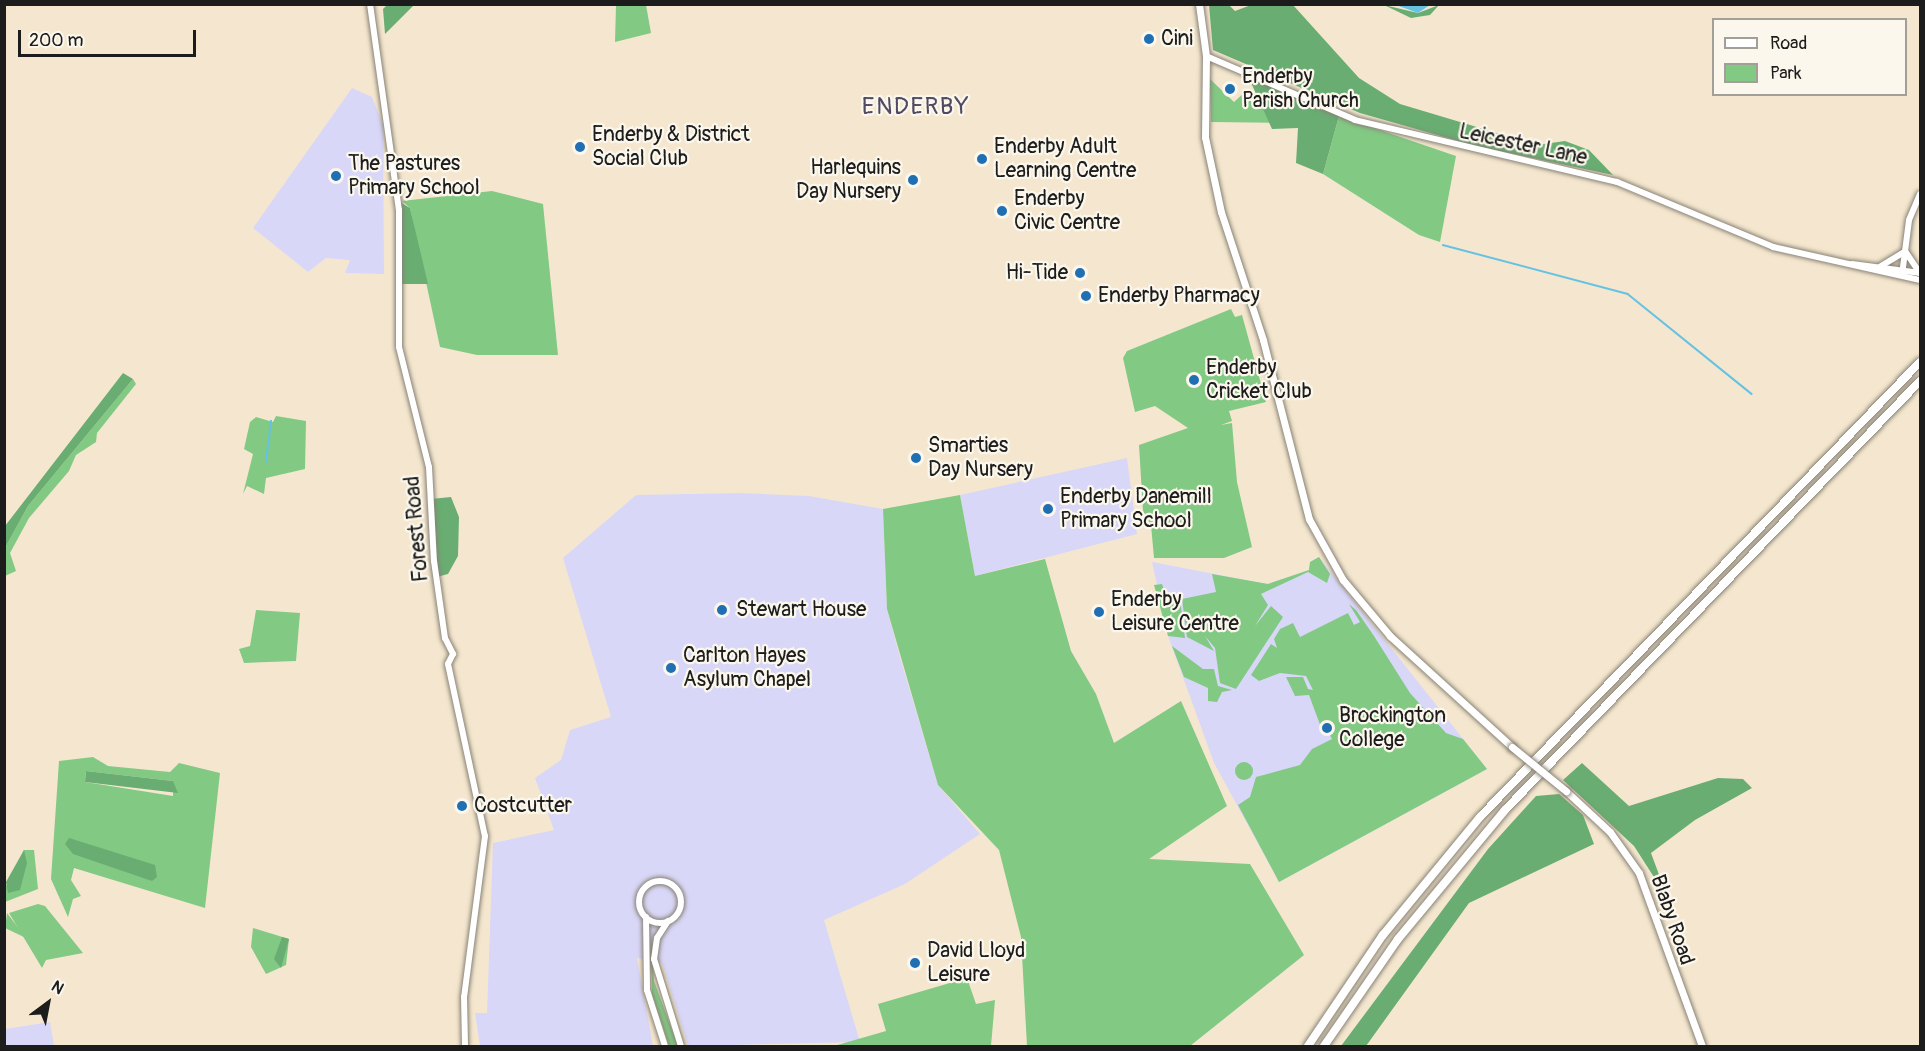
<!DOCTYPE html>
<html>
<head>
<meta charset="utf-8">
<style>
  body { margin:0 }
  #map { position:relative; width:1925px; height:1051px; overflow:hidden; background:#f5e7cf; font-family:Pangolin,sans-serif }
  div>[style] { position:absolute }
  .built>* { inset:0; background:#d9d7f8 }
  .green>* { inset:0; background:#82c984 }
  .round { border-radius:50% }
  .forest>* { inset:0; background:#69ad72 }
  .water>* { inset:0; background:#65c2e3 }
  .stream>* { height:1.5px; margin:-0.75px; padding:0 0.75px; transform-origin:0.75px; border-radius:0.75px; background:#65c2e3 }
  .roads { filter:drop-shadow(0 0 2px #888276) drop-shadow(0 0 2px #888276) }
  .tertiary>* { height:6px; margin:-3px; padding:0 3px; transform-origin:3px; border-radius:3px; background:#fff }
  .tertiary>.ring { margin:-3px; padding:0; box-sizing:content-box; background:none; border:6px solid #fff; border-radius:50% }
  .secondary>* { height:7px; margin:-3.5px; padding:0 3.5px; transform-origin:3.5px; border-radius:3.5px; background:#fff }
  .motorway>* { height:8px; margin:-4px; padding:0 4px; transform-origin:4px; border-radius:4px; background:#fff }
  .bridges { filter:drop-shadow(0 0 2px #888276) drop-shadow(0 0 2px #888276) }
  .secondary-bridge>* { height:7px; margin:-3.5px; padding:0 3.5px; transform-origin:3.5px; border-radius:3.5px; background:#fff }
  .dots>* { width:16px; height:16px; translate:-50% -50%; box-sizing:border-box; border:3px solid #fbf7ec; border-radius:50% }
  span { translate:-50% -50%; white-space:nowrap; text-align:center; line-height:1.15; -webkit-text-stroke:4.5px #fbf7ec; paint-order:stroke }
  .poi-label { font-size:21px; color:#1c1c1c }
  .left { translate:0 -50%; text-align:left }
  .right { translate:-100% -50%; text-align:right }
  .street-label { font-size:21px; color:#1c1c1c }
  .quarter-label { font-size:24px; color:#4f4961; letter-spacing:1.5px }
  .frame { position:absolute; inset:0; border:6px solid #1c1c1c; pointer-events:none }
  .legend { position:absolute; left:1712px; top:18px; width:195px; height:78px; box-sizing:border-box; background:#fbf7ec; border:2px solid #a29f99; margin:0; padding:8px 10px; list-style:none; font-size:18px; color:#1c1c1c }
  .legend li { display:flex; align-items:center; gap:12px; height:30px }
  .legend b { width:30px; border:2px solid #a29f99 }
  .north { position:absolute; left:18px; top:973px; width:60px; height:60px; -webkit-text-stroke:4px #fbf7ec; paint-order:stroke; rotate:32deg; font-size:16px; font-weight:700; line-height:24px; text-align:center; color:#1c1c1c }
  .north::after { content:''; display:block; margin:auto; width:21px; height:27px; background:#1c1c1c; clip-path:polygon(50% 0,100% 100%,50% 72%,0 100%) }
  .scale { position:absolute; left:18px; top:30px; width:178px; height:27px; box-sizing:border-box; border:3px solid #1c1c1c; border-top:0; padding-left:8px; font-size:18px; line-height:21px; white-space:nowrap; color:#1c1c1c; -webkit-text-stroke:4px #fbf7ec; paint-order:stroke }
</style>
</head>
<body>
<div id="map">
  <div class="built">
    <i style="clip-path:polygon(352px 88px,372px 97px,383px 125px,384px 274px,345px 273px,350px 260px,326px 258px,308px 272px,253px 228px)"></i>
    <i style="clip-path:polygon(1127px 458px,1137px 534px,975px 576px,960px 495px)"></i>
    <i style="clip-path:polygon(740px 493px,809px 496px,883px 509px,887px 609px,900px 657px,938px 785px,980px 834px,905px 884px,824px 920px,860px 1042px,688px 1046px,662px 963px,637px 958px,653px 1046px,480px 1046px,475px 1013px,487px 1013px,493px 843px,554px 830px,535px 778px,561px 760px,570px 730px,611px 717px,563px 558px,636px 495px)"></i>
    <i style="clip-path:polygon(1319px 557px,1487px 769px,1279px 882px,1214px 763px,1168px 636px,1152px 562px,1267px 584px,1309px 570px,1310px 562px)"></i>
    <i style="clip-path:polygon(50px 1022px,54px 1046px,5px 1046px,5px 1029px)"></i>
  </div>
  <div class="green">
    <i style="clip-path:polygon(616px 5px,646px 5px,651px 33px,615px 42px)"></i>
    <i style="clip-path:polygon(1210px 79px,1234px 102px,1246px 91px,1259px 94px,1284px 123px,1211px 122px)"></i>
    <i style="clip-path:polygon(1339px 116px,1456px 156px,1440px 242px,1419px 235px,1323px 174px)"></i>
    <i style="clip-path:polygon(492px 191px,543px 204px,558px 355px,477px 355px,440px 347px,410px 208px,402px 201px)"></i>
    <i style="clip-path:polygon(1231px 309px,1235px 317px,1242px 315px,1266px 402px,1229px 411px,1232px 421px,1221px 425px,1232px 423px,1237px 482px,1252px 547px,1224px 558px,1154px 558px,1151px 525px,1143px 511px,1139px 445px,1188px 428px,1155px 406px,1135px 412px,1123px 358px,1127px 351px)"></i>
    <i style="clip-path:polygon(133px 379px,136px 384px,97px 433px,96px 442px,76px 455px,69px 471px,29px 518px,10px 553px,16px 571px,5px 576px,5px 548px,28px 506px)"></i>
    <i style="clip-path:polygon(276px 416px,306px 421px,305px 469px,266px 478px,264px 494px,247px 486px,243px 494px,253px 454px,244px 449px,250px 422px,256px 417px,273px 422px)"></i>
    <i style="clip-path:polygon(960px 495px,975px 576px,1045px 559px,1071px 651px,1096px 694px,1114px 743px,1181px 701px,1227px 806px,1149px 859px,1250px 864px,1304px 955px,1190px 1046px,1027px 1046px,1021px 937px,999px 850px,938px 785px,887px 609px,883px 509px)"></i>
    <i style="clip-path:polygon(1319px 557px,1330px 574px,1327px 583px,1308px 572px,1261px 594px,1268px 605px,1255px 626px,1271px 606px,1283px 617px,1236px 689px,1220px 683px,1215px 648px,1205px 636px,1214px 651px,1187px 637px,1182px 599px,1216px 592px,1212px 574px,1268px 584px,1309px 570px,1310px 562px)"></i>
    <i style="clip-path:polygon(1162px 584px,1168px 600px,1180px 599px,1185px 638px,1168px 636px,1154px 585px)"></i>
    <i style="clip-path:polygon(1349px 604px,1356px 610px,1374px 636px,1410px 693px,1446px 733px,1463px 739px,1487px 769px,1279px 882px,1238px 805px,1250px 797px,1256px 777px,1300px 765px,1312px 749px,1332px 739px,1326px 728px,1322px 730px,1309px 695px,1295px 696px,1286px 677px,1303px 677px,1308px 689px,1313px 690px,1306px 676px,1280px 673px,1259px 681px,1251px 675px,1271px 644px,1277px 648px,1274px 639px,1280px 629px,1293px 623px,1300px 637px,1348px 613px,1354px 625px,1360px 622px)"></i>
    <i style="clip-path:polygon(256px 610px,300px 613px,296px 661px,244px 663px,239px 649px,250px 646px)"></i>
    <i style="clip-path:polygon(1172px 646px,1203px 669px,1214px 669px,1218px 686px,1232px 690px,1222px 692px,1217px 702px,1208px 701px,1208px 688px,1184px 677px)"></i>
    <i style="clip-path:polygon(evenodd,93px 757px,108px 766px,170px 772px,179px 763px,220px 773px,205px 908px,74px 868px,71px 880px,81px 896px,73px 899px,68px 917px,51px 879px,59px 761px,93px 757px,86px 771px,173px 781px,173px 796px,85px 782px,86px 771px)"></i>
    <i class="round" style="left:1235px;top:762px;width:18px;height:18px"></i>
    <i style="clip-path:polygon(24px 850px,34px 850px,38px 889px,5px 902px,5px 888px)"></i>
    <i style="clip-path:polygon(38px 904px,45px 906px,83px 953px,46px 960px,42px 968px,9px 913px)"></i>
    <i style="clip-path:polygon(7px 913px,26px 938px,5px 928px)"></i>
    <i style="clip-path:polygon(253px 928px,289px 939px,286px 965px,266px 974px,251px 947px)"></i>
    <i style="clip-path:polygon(651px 938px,654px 981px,678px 1046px,669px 1046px,652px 994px)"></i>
    <i style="clip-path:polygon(967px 978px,976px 1004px,995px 1000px,991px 1046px,834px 1046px,886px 1031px,878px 1004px)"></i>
  </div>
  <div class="forest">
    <i style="clip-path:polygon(387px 5px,414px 5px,385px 34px,383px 9px)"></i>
    <i style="clip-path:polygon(1209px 5px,1229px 5px,1235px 11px,1251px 5px,1293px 5px,1359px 78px,1400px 104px,1537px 145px,1565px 141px,1589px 150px,1613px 175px,1476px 146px,1360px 113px,1213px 50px)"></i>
    <i style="clip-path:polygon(1384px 5px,1418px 13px,1439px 5px,1430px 15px,1411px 18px)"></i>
    <i style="clip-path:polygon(1248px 76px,1339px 116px,1323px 174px,1296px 163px,1298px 128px,1272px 129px)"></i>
    <i style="clip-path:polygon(398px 201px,410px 208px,428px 284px,401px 284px)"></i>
    <i style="clip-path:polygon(123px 373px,133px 379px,28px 506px,5px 548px,5px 526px)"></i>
    <i style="clip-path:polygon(451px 497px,459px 517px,458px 556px,448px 574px,437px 577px,431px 499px)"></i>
    <i style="clip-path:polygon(1582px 763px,1629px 806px,1718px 778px,1743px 779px,1752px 788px,1695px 820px,1651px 853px,1668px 899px,1634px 846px,1563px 780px)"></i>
    <i style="clip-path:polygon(86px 771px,173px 781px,178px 793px,85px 782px)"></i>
    <i style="clip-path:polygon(1559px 794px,1583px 815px,1594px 844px,1469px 903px,1366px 1046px,1341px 1046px,1488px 849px,1536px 796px)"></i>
    <i style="clip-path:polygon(69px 838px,155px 865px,157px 877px,152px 881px,73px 854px,65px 844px)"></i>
    <i style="clip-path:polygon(24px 850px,27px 863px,20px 890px,8px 893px,6px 882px)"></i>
    <i style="clip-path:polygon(282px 937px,289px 939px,281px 968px,274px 959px)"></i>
  </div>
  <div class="water">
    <i style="clip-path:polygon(1396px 5px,1430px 5px,1418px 13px)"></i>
  </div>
  <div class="stream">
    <i style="left:1443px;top:245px;width:191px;rotate:14.8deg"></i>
    <i style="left:1628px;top:294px;width:159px;rotate:38.9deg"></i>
    <i style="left:266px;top:462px;width:41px;rotate:-83deg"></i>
  </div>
  <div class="roads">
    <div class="tertiary">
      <i style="left:370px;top:4px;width:208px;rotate:82deg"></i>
      <i style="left:399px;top:210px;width:137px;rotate:90deg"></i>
      <i style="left:399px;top:347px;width:124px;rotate:76deg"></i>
      <i style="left:429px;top:467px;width:94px;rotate:87deg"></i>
      <i style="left:434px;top:561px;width:78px;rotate:81.9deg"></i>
      <i style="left:445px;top:638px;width:18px;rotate:63deg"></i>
      <i style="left:453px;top:654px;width:11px;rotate:117deg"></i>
      <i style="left:448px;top:664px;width:176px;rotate:77.9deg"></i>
      <i style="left:485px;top:836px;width:162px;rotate:97.4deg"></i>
      <i style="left:464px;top:997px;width:49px;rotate:88.8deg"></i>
      <i style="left:1206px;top:56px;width:162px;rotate:23.2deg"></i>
      <i style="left:1355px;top:120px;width:269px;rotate:13.3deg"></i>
      <i style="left:1617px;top:182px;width:169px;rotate:22.6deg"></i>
      <i style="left:1773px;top:247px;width:151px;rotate:12.7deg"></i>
      <i style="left:1905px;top:251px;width:27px;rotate:56deg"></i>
      <i style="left:1852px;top:264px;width:69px;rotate:7.5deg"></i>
      <i style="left:1881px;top:266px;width:27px;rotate:-31deg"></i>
      <i style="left:1902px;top:275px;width:55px;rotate:-82.7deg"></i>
      <i style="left:1909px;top:220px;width:28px;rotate:-67deg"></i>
      <i class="ring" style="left:639px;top:881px;width:36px;height:36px"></i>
      <i style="left:646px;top:917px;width:73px;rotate:89.2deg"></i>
      <i style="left:647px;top:990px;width:59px;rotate:72.2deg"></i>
      <i style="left:668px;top:921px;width:20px;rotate:123deg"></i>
      <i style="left:657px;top:938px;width:21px;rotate:98deg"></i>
      <i style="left:654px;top:959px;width:91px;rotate:72.8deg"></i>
    </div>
    <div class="secondary">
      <i style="left:1199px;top:4px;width:52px;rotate:82.3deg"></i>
      <i style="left:1206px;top:56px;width:81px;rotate:90.7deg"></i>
      <i style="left:1205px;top:137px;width:77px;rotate:78deg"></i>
      <i style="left:1221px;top:212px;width:135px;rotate:71.8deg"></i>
      <i style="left:1263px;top:340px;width:185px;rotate:75.6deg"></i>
      <i style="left:1309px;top:519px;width:70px;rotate:60.9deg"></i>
      <i style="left:1343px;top:580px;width:73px;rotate:50deg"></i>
      <i style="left:1390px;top:636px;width:165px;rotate:42.3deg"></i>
      <i style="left:1566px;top:791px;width:60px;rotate:43deg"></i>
      <i style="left:1610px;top:832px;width:50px;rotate:54.7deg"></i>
      <i style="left:1639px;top:873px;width:184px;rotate:70deg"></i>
    </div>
    <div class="motorway">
      <i style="left:1308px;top:1046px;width:134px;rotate:-56deg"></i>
      <i style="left:1383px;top:935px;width:153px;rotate:-50.6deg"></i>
      <i style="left:1480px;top:817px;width:633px;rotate:-45.96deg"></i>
      <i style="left:1324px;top:1046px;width:130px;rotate:-55.3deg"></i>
      <i style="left:1398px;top:939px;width:168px;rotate:-50.3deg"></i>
      <i style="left:1505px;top:810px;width:597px;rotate:-45.95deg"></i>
    </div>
  </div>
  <div class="bridges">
    <div class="secondary-bridge">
      <i style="left:1512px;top:747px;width:70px;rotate:39.2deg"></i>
    </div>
  </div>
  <div class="dots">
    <i style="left:1149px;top:39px;background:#1f6fb2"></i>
    <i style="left:1230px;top:89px;background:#1f6fb2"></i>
    <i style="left:580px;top:147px;background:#1f6fb2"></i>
    <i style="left:982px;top:159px;background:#1f6fb2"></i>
    <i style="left:336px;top:176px;background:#1f6fb2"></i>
    <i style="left:913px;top:180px;background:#1f6fb2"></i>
    <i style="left:1002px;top:211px;background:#1f6fb2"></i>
    <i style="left:1080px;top:273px;background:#1f6fb2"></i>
    <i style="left:1086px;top:296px;background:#1f6fb2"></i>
    <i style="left:1194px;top:380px;background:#1f6fb2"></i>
    <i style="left:916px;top:458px;background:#1f6fb2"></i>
    <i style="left:1048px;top:509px;background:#1f6fb2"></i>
    <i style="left:722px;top:610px;background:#1f6fb2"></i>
    <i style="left:1099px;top:612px;background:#1f6fb2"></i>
    <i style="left:671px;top:668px;background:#1f6fb2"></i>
    <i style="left:1327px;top:728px;background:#1f6fb2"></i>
    <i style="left:462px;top:806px;background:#1f6fb2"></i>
    <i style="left:915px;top:963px;background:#1f6fb2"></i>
  </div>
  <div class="poi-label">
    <span class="left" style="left:1161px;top:39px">Cini</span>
    <span class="left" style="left:1242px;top:89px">Enderby<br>Parish Church</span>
    <span class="left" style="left:592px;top:147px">Enderby &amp; District<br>Social Club</span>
    <span class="left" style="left:994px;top:159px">Enderby Adult<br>Learning Centre</span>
    <span class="left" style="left:348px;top:176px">The Pastures<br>Primary School</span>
    <span class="right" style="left:901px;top:180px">Harlequins<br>Day Nursery</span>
    <span class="left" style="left:1014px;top:211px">Enderby<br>Civic Centre</span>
    <span class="right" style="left:1068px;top:273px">Hi-Tide</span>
    <span class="left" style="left:1098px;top:296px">Enderby Pharmacy</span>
    <span class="left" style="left:1206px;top:380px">Enderby<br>Cricket Club</span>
    <span class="left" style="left:928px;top:458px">Smarties<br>Day Nursery</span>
    <span class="left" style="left:1060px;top:509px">Enderby Danemill<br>Primary School</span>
    <span class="left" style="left:1111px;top:612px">Enderby<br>Leisure Centre</span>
    <span class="left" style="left:736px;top:610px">Stewart House</span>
    <span class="left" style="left:683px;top:668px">Carlton Hayes<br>Asylum Chapel</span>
    <span class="left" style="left:1339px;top:728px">Brockington<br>College</span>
    <span class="left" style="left:474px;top:806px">Costcutter</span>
    <span class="left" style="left:927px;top:963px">David Lloyd<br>Leisure</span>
  </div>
  <div class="street-label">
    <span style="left:1523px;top:145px;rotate:12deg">Leicester Lane</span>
    <span style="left:417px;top:529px;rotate:-95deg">Forest Road</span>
    <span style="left:1672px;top:920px;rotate:71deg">Blaby Road</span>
  </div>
  <div class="quarter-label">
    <span style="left:916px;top:107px">ENDERBY</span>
  </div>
  <div class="frame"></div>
  <ul class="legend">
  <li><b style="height:8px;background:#fff"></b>Road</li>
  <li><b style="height:16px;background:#82c984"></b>Park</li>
  </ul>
  <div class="north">N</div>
  <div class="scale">200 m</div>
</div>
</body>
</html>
